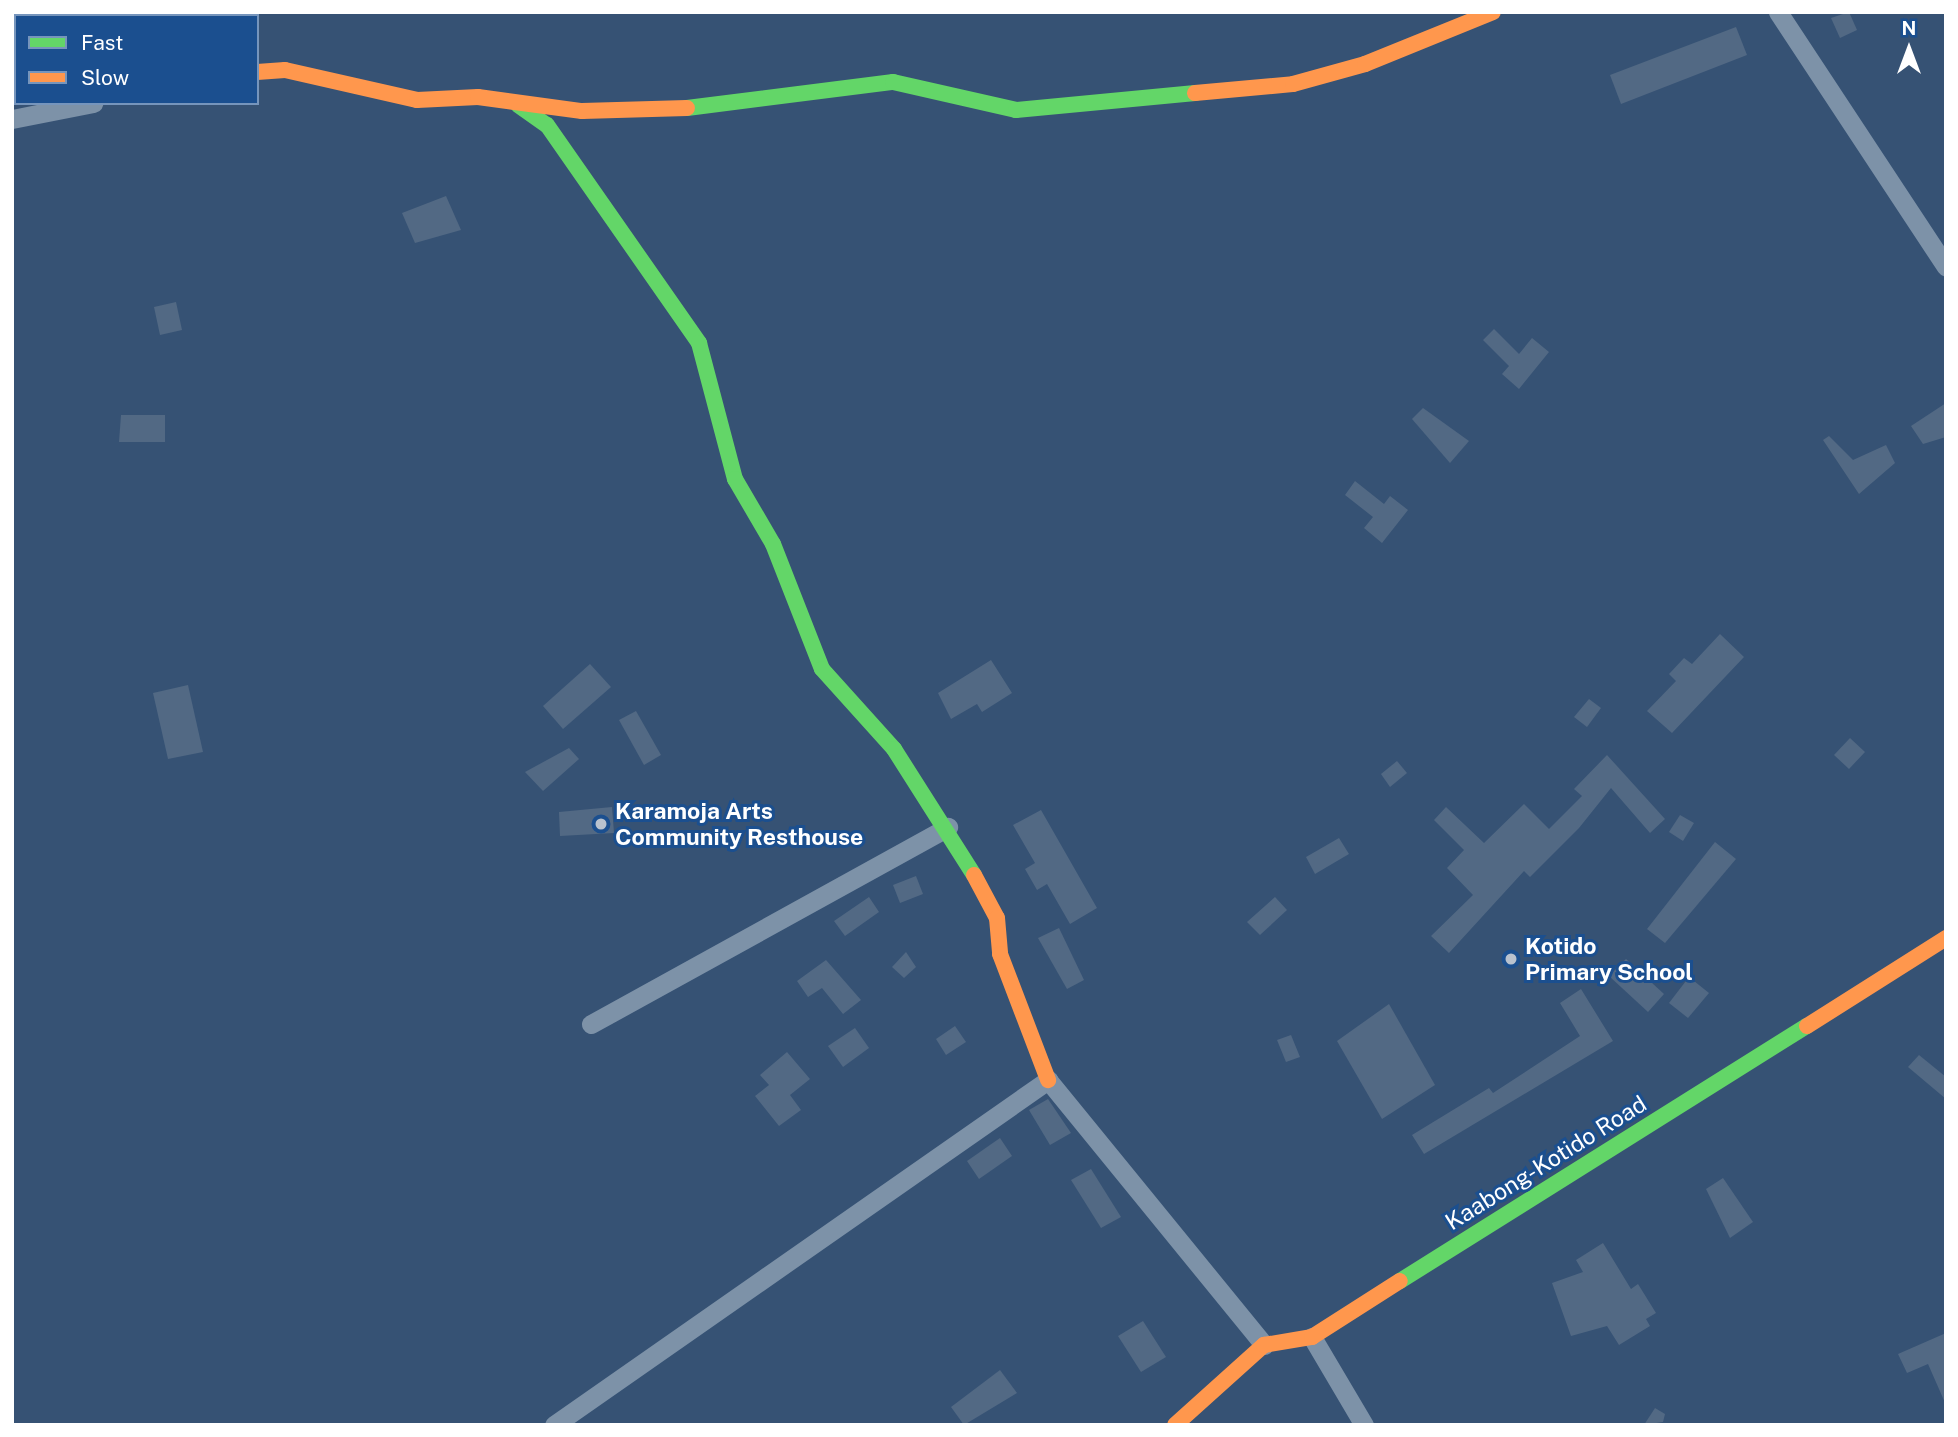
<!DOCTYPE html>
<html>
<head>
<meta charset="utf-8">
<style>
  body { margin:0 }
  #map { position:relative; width:1958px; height:1437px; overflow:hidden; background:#365274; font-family:"Public Sans",sans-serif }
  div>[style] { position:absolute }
  .building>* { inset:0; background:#526984 }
  .street>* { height:19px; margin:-9.5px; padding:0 9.5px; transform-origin:9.5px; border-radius:9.5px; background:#7d92a8 }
  .fast>* { height:16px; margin:-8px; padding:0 8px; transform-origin:8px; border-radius:8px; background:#63d668 }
  .slow>* { height:16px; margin:-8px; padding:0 8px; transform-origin:8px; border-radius:8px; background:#ff974d }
  .dots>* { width:19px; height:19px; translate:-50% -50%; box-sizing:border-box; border:4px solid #1b4f8f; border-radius:50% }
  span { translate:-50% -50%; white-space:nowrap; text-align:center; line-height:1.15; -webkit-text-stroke:6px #1b4f8f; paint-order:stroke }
  .poi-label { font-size:23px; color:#fff; font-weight:700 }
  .left { translate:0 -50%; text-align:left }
  .street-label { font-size:23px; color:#fff }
  .frame { position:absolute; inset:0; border:14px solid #fff; pointer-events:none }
  .legend { position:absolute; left:14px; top:14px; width:245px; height:91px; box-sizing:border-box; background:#1b4f8f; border:2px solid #7695bc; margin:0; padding:9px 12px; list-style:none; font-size:21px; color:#fff }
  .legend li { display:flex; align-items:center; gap:14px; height:35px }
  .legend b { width:35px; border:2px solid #7695bc }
  .north { position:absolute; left:1874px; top:14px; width:70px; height:70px; -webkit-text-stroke:5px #1b4f8f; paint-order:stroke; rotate:0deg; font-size:19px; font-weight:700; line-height:28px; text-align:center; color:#fff }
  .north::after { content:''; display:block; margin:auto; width:24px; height:32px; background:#fff; clip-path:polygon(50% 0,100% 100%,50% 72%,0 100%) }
</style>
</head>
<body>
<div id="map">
  <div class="building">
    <i style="clip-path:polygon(1849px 12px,1857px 30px,1840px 38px,1831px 18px)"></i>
    <i style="clip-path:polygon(1736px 27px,1747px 55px,1621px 104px,1610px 75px)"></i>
    <i style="clip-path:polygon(446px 196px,461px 230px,415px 243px,402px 213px)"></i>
    <i style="clip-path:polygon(176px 302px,182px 330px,160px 335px,154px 307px)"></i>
    <i style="clip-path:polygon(1494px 329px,1519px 354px,1532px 338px,1549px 352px,1519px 389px,1502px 374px,1509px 366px,1483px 340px)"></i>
    <i style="clip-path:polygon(1946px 403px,1946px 437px,1923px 444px,1911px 426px)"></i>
    <i style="clip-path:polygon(1423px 408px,1469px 441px,1450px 463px,1412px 419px)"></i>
    <i style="clip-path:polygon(121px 415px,165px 415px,165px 442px,119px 442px)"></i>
    <i style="clip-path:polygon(1829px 436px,1853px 460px,1886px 445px,1895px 463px,1859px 494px,1823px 440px)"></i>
    <i style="clip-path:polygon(1355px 481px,1384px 504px,1390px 496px,1408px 510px,1382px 543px,1364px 528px,1373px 517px,1345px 495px)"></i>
    <i style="clip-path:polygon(1720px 634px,1744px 657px,1672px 733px,1647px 711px,1676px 681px,1669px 674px,1684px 658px,1692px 664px)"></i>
    <i style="clip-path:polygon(991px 660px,1012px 693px,982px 712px,977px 704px,951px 719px,938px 693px)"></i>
    <i style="clip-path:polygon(590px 664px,611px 687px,563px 729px,543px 706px)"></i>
    <i style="clip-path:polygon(188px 685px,203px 752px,168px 759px,153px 693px)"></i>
    <i style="clip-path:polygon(1589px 699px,1601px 708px,1587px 727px,1574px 717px)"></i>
    <i style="clip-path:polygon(636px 711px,661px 755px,644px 765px,619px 720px)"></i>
    <i style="clip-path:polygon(1850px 738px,1865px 752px,1849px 769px,1834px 755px)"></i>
    <i style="clip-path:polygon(569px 748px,579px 759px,543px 791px,525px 772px)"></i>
    <i style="clip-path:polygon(1607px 755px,1665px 819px,1650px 833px,1611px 788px,1579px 828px,1530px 877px,1524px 871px,1449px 953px,1431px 936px,1473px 895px,1447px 868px,1464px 850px,1434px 820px,1446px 807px,1484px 843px,1524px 804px,1549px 829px,1582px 796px,1574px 789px)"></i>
    <i style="clip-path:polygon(1397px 761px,1407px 773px,1390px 787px,1381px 774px)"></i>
    <i style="clip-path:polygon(612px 807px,614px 833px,560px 836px,559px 812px)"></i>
    <i style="clip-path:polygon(1041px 810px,1097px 908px,1070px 924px,1047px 884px,1037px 890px,1025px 869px,1035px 863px,1013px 825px)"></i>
    <i style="clip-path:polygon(1680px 815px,1694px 823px,1683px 841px,1669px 832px)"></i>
    <i style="clip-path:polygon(1339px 838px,1349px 854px,1315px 874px,1306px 857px)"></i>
    <i style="clip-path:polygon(1715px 842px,1736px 859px,1665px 943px,1647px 929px)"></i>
    <i style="clip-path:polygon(916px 876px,923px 894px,900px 903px,893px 885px)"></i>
    <i style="clip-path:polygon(869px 897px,879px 912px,845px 936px,834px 921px)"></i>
    <i style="clip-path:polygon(1275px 897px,1287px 910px,1260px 935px,1247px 922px)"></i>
    <i style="clip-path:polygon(1059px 928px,1084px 980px,1067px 989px,1038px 938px)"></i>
    <i style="clip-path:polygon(906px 952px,916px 967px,904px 978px,892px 967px)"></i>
    <i style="clip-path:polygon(1626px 959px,1664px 994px,1648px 1012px,1609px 976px)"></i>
    <i style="clip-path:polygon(826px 960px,861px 1000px,843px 1014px,822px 988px,808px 997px,797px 981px)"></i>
    <i style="clip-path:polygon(1689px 977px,1709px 993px,1688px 1018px,1669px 1003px)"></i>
    <i style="clip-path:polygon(1581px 989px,1613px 1041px,1424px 1154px,1412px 1135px,1489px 1088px,1493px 1093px,1580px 1036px,1560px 1003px)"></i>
    <i style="clip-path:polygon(1389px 1004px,1435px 1085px,1382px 1119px,1337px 1041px)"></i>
    <i style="clip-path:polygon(955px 1026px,966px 1042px,946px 1055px,936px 1039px)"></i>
    <i style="clip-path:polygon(855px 1028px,869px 1048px,843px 1067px,828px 1046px)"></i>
    <i style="clip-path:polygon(1291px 1035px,1300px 1057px,1286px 1062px,1277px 1040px)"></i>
    <i style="clip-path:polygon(787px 1052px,810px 1079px,790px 1095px,801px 1110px,779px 1126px,755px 1096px,769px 1085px,760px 1075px)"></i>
    <i style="clip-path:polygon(1919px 1055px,1946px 1077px,1946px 1099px,1908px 1067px)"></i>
    <i style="clip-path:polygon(1048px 1099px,1071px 1133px,1050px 1145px,1029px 1110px)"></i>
    <i style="clip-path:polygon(1000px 1138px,1012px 1156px,979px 1179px,967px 1161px)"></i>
    <i style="clip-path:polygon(1091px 1169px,1121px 1217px,1101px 1228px,1071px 1180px)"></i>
    <i style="clip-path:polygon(1723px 1178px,1753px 1222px,1730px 1238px,1706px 1189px)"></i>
    <i style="clip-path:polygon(1603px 1243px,1631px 1289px,1638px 1284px,1656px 1313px,1646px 1319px,1650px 1326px,1619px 1345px,1607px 1326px,1571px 1336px,1552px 1283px,1583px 1272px,1576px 1260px)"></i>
    <i style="clip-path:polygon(1143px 1321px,1166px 1357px,1141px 1372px,1118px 1336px)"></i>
    <i style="clip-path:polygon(1946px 1333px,1946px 1405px,1928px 1364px,1907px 1373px,1898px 1354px)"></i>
    <i style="clip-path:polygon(1000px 1370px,1017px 1393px,964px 1425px,951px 1407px)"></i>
    <i style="clip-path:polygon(1655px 1408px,1665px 1414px,1663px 1422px,1644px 1425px)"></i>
  </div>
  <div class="street">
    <i style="left:1778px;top:12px;width:305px;rotate:56.6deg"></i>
    <i style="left:12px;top:119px;width:83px;rotate:-11.2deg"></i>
    <i style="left:591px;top:1024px;width:408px;rotate:-28.9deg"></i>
    <i style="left:1312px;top:1337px;width:102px;rotate:59.4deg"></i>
    <i style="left:554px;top:1425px;width:603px;rotate:-34.93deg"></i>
    <i style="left:1048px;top:1080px;width:342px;rotate:50.8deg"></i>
  </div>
  <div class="fast">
    <i style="left:518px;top:105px;width:35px;rotate:35deg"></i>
    <i style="left:547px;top:125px;width:266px;rotate:55.1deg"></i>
    <i style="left:699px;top:343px;width:141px;rotate:75.2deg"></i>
    <i style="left:735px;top:479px;width:75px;rotate:59.7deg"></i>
    <i style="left:773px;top:544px;width:134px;rotate:68.6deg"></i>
    <i style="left:822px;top:669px;width:108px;rotate:48deg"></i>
    <i style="left:894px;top:749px;width:149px;rotate:57.6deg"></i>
    <i style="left:687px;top:108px;width:208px;rotate:-7.2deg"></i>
    <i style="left:893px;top:82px;width:126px;rotate:12.8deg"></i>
    <i style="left:1016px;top:110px;width:180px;rotate:-5.4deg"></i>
    <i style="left:1400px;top:1281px;width:480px;rotate:-32.1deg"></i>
  </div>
  <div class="slow">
    <i style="left:257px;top:72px;width:28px;rotate:-4deg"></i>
    <i style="left:285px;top:70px;width:135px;rotate:12.8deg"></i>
    <i style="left:417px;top:100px;width:61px;rotate:-2.8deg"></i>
    <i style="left:478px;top:97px;width:105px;rotate:7.7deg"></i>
    <i style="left:582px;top:111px;width:105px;rotate:-1.6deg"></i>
    <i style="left:1195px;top:93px;width:98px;rotate:-5.2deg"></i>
    <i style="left:1293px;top:84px;width:75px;rotate:-15.5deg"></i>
    <i style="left:1365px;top:64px;width:138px;rotate:-22.1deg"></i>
    <i style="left:974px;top:875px;width:49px;rotate:61.9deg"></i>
    <i style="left:997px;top:918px;width:36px;rotate:85deg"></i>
    <i style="left:1000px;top:954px;width:135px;rotate:69.1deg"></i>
    <i style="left:1807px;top:1026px;width:165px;rotate:-32.3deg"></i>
    <i style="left:1175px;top:1425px;width:120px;rotate:-42deg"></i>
    <i style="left:1264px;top:1345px;width:49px;rotate:-9.5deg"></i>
    <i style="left:1312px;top:1337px;width:104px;rotate:-32.5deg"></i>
  </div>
  <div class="dots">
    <i style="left:601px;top:824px;background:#b9c2ce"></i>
    <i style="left:1511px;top:959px;background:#b9c2ce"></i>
  </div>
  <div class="poi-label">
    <span class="left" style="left:615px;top:824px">Karamoja Arts<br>Community Resthouse</span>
    <span class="left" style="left:1525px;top:959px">Kotido<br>Primary School</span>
  </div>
  <div class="street-label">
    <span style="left:1546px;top:1163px;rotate:-32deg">Kaabong-Kotido Road</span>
  </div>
  <div class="frame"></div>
  <ul class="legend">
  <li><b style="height:9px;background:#63d668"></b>Fast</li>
  <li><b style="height:9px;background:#ff974d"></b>Slow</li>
  </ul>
  <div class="north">N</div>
</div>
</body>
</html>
